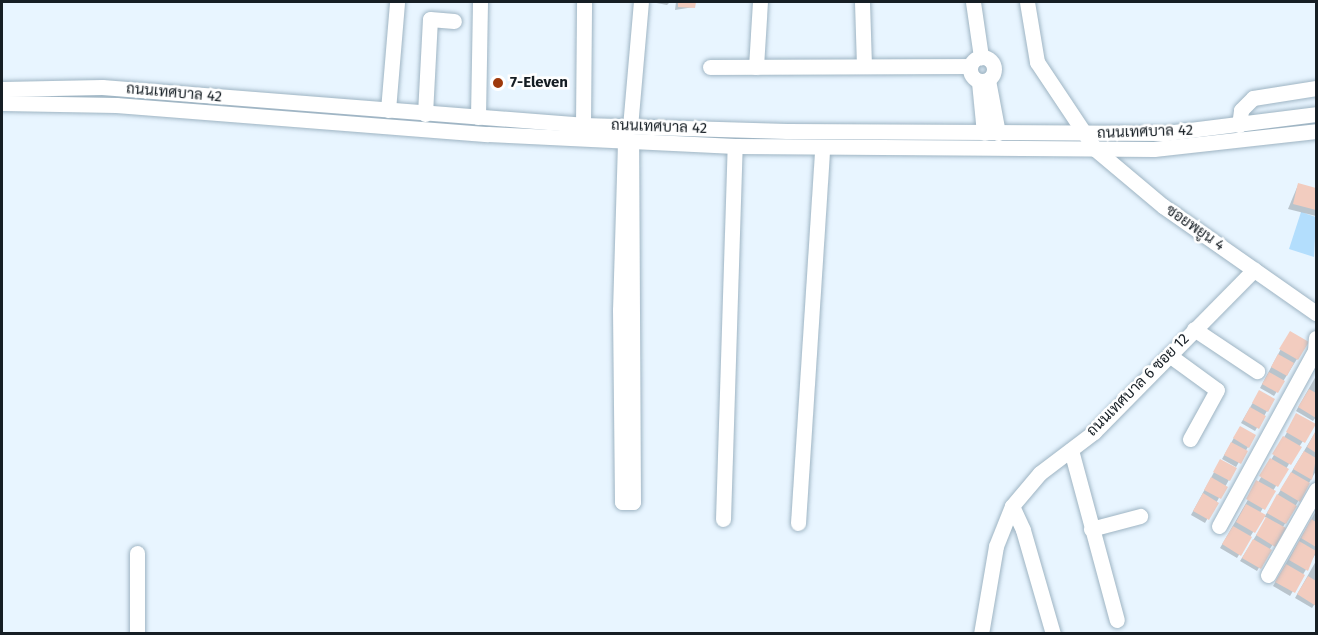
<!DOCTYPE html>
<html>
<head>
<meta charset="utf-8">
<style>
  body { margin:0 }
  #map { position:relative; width:1318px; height:635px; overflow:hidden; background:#e8f5ff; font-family:"Fira Sans",Sarabun,sans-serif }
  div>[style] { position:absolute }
  .green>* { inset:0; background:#b3defd }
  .shadow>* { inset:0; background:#0003 }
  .building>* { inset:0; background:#f2ccbf }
  .roads { filter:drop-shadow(0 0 2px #9eb4c3) drop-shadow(0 0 2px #9eb4c3) }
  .minor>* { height:15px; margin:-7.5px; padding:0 7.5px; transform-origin:7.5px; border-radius:7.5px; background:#fff }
  .minor>.ring { margin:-7.5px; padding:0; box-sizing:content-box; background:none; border:15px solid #fff; border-radius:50% }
  .dots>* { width:16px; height:16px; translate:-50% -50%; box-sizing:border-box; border:3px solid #fff; border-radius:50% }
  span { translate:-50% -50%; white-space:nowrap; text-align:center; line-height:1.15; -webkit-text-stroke:5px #fff; paint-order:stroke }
  .poi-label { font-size:15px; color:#161e24; font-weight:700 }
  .left { translate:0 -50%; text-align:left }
  .street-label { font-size:15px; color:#161e24 }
  .frame { position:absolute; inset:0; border:3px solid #161e24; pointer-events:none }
</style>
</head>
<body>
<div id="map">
  <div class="green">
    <i style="clip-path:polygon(1301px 212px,1316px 217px,1314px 257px,1289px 249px)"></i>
  </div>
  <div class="shadow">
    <i style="clip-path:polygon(651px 2px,670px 2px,667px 5px)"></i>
    <i style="clip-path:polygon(676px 2px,694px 2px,694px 7px,675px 10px)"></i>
    <i style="clip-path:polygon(1298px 185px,1316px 189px,1316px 216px,1288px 209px)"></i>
    <i style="clip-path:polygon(1290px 332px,1297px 359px,1274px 396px,1260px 388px)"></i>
    <i style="clip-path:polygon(1316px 376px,1316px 417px,1313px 421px,1296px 411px)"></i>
    <i style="clip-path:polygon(1259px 392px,1267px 411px,1255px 431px,1241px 423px)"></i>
    <i style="clip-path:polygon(1297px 415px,1316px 428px,1313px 426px,1299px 447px,1260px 513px,1265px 516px,1316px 431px,1316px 471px,1257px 571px,1240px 561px,1267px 518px,1263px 516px,1237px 558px,1220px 548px)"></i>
    <i style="clip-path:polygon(1240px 427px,1248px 447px,1236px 467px,1222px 459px)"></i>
    <i style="clip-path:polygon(1220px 461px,1235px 469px,1205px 523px,1191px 515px)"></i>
    <i style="clip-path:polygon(1316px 511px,1316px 553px,1290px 596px,1273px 586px)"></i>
    <i style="clip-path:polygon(1316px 561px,1316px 602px,1312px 608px,1295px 598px)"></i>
  </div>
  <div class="building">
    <i style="clip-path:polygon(678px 2px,696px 2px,695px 8px,678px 7px)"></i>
    <i style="clip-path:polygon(1298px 183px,1316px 188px,1316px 210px,1293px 204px)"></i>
    <i style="clip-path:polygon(1290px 331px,1309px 342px,1298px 360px,1279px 349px)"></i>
    <i style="clip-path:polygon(1278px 354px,1294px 363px,1287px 376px,1271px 367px)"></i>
    <i style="clip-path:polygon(1269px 372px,1285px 381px,1278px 393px,1262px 384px)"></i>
    <i style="clip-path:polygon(1309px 389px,1316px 393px,1316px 418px,1298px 407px)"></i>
    <i style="clip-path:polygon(1259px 390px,1275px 399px,1268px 412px,1252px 403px)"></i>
    <i style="clip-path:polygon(1250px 407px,1266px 416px,1259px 429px,1243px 420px)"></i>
    <i style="clip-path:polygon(1296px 413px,1316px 424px,1305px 443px,1286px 432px)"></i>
    <i style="clip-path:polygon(1240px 426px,1256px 435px,1249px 448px,1233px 438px)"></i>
    <i style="clip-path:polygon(1316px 430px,1316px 453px,1307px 447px)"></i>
    <i style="clip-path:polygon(1283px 436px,1302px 447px,1291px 465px,1272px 454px)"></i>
    <i style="clip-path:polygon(1231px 442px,1248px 451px,1241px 464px,1224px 455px)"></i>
    <i style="clip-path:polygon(1304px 451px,1316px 458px,1312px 480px,1293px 469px)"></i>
    <i style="clip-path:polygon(1270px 458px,1289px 469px,1278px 487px,1259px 476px)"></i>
    <i style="clip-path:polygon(1220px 459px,1237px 468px,1230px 481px,1213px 472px)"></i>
    <i style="clip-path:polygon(1291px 472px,1310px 483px,1300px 502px,1280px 490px)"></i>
    <i style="clip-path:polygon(1211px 477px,1228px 487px,1221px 499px,1204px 490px)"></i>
    <i style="clip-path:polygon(1256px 480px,1276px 491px,1265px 510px,1246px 499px)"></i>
    <i style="clip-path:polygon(1203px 493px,1219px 503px,1209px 520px,1193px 511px)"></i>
    <i style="clip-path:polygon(1277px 494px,1297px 506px,1286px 524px,1267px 513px)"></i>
    <i style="clip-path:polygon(1246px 504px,1266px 515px,1255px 533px,1236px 522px)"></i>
    <i style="clip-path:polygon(1266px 517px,1286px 528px,1275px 547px,1256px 535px)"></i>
    <i style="clip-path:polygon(1311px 519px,1316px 522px,1316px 547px,1301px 538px)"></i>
    <i style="clip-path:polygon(1233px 526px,1252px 537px,1241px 556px,1222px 544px)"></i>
    <i style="clip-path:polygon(1253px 539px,1272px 550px,1261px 569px,1242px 558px)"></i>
    <i style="clip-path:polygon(1299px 541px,1316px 551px,1308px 571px,1289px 560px)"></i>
    <i style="clip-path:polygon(1286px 564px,1305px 575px,1295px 593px,1275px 582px)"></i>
    <i style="clip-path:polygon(1308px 576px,1316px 581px,1316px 606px,1297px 594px)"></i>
  </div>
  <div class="roads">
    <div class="minor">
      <i style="left:862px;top:2px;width:64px;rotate:88.2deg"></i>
      <i style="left:973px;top:2px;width:56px;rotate:81.7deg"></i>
      <i style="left:1027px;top:2px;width:61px;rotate:80.5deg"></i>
      <i style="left:1037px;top:62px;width:105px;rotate:56.3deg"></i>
      <i style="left:1095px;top:149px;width:89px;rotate:40deg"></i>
      <i style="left:1163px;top:206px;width:187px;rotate:35deg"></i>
      <i class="ring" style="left:970px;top:57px;width:9px;height:9px"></i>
      <i style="left:710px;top:67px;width:260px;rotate:-0.2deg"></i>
      <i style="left:756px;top:67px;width:65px;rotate:-86.5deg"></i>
      <i style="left:988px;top:80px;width:54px;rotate:79.3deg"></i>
      <i style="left:979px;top:82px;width:51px;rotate:84.4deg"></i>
      <i style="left:2px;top:89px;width:100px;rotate:-1.1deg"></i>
      <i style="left:102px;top:87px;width:482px;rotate:4.5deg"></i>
      <i style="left:583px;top:125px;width:204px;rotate:1.7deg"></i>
      <i style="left:787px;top:131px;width:379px;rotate:0.3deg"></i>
      <i style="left:1166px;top:133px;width:151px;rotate:-7.2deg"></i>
      <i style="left:2px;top:103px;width:114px;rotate:1deg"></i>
      <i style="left:116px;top:105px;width:373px;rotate:4.5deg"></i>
      <i style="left:488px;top:134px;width:247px;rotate:2.8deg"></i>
      <i style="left:735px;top:146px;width:419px;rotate:0.4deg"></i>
      <i style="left:1154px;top:149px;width:163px;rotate:-6.3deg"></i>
      <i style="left:388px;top:110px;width:108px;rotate:-85.2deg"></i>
      <i style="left:425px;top:114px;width:95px;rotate:-87deg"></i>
      <i style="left:430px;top:19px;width:24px;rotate:5deg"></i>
      <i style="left:478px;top:117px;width:115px;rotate:-89deg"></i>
      <i style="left:583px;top:125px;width:123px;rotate:-89.5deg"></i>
      <i style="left:1239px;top:125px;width:15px;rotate:-82deg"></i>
      <i style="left:1241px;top:110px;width:17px;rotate:-45deg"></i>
      <i style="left:1253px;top:98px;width:64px;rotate:-9deg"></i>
      <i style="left:630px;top:127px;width:125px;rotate:-85deg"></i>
      <i style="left:625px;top:142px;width:168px;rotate:91.7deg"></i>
      <i style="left:620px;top:310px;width:192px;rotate:89.4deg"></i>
      <i style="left:622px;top:502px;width:11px"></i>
      <i style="left:633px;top:502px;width:360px;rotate:-90.3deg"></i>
      <i style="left:1194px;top:329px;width:76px;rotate:33.7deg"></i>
      <i style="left:1169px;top:355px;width:59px;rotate:36.1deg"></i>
      <i style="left:1217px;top:390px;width:56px;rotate:118.9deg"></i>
      <i style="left:1071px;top:450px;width:176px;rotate:74.9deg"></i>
      <i style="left:1012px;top:506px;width:26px;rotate:65deg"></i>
      <i style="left:1023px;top:530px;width:108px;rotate:73.9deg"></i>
      <i style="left:723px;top:519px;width:373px;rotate:-88.2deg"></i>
      <i style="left:798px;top:523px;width:376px;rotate:-86.3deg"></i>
      <i style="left:1219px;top:526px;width:200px;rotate:-61.3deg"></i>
      <i style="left:1315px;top:351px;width:13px;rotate:-86deg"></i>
      <i style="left:1091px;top:529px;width:51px;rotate:-14.9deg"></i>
      <i style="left:137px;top:553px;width:81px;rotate:90deg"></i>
      <i style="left:1268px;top:575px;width:98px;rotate:-60.5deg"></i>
      <i style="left:981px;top:634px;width:89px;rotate:-80.3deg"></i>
      <i style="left:996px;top:546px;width:43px;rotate:-68.2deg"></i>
      <i style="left:1012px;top:506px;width:43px;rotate:-49.7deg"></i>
      <i style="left:1040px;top:473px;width:68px;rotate:-37.2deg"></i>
      <i style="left:1094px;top:432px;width:228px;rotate:-45.4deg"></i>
    </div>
  </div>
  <div class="dots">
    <i style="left:498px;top:83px;background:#9e390b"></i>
  </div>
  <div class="poi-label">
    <span class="left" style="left:510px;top:83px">7-Eleven</span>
  </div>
  <div class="street-label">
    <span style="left:174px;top:93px;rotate:5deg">ถนนเทศบาล 42</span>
    <span style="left:659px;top:127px;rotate:2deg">ถนนเทศบาล 42</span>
    <span style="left:1145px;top:132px;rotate:-2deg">ถนนเทศบาล 42</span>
    <span style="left:1195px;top:228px;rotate:35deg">ซอยพยูน 4</span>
    <span style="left:1138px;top:385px;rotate:-45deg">ถนนเทศบาล 6 ซอย 12</span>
  </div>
  <div class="frame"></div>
</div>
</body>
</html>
